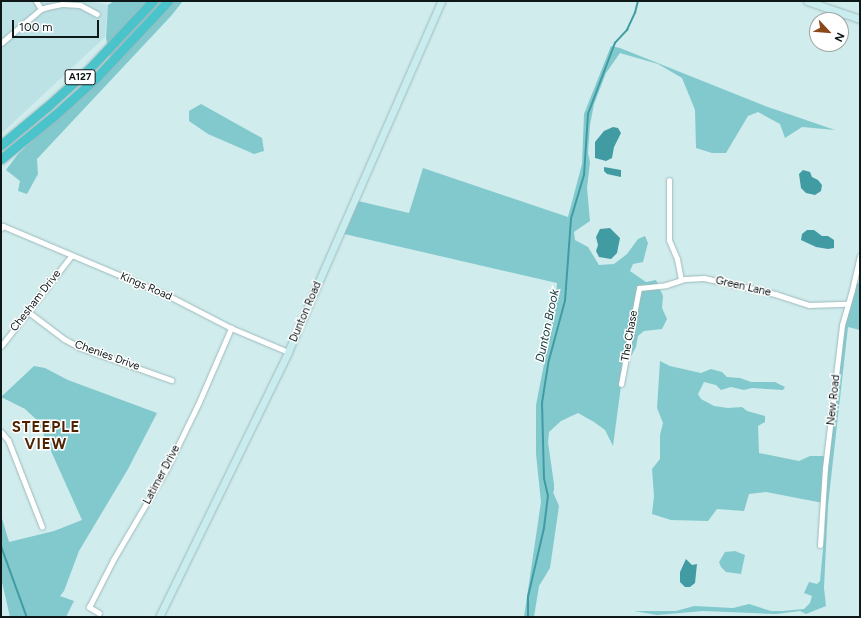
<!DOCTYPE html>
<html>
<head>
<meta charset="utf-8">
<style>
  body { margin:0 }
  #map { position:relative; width:861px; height:618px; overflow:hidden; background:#d0eced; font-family:Figtree,sans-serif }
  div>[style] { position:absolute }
  .built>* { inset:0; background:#bde2e5 }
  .green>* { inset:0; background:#82c9ce }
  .water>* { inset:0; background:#409ca2 }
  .stream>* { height:1.5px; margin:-0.75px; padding:0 0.75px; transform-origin:0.75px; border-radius:0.75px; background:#409ca2 }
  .roads { filter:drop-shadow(0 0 1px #9fb9bb) drop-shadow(0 0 1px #9fb9bb) }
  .street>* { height:5px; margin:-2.5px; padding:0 2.5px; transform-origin:2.5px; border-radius:2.5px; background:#fff }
  .secondary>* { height:7px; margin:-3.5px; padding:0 3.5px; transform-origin:3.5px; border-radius:3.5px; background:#c9edef }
  .highway>* { height:9px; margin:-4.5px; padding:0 4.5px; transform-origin:4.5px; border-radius:4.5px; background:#4bc3cb }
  span { translate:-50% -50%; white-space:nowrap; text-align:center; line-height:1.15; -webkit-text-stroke:3px #fff; paint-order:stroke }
  .shield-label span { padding:1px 3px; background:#fff; border:1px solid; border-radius:3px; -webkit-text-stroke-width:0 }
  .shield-label { font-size:10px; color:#0e1819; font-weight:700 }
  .street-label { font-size:11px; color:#0e1819 }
  .water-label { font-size:12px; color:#0f3a3d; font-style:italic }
  .district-label { font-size:15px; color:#4f2201; font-weight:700; letter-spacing:1px }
  .frame { position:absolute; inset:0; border:2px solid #0e1819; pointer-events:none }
  .north { position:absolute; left:809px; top:12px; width:40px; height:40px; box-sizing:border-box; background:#fff; border:1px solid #9fa3a3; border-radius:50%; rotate:116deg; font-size:11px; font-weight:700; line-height:16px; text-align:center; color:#0e1819 }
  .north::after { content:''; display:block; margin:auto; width:14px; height:18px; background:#8b4819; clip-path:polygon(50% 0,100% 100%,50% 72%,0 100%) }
  .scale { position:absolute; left:12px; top:20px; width:87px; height:18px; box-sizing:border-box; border:2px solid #0e1819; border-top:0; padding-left:5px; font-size:12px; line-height:14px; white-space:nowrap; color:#0e1819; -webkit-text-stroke:3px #fff; paint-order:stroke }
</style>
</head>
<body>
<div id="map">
  <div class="built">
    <i style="clip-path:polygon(1px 1px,91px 1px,108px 5px,105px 37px,1px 134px)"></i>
  </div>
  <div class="green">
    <i style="clip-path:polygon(114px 1px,183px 1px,171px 16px,37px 159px,38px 174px,27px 194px,18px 191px,20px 181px,6px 170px,18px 154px,112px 66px,106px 38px,108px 5px)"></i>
    <i style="clip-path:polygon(611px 46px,620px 48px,765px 106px,835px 130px,802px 127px,785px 138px,780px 124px,758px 112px,748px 116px,726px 153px,712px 153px,696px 148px,695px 110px,682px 78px,658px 64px,620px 53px,606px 73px,594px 104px,590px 125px,588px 153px,590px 162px,587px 188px,590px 221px,574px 232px,575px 240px,588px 247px,599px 265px,614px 264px,627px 254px,638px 239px,645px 236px,648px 243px,643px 262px,633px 264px,630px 271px,646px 282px,656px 280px,663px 296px,662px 308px,667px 319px,662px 329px,644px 331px,638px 336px,636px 347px,623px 371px,613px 446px,605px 430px,594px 422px,578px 413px,561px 421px,549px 432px,548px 442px,554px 484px,554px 491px,553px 492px,559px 506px,550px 568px,539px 586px,534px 617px,524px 617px,541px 502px,536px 454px,536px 405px,555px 308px,557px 283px,340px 233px,354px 200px,409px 213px,423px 168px,568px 217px,582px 164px,584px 114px)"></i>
    <i style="clip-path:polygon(201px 104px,262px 138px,264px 151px,254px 154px,208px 134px,189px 121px,189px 111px)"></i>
    <i style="clip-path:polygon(854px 281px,860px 284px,860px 330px,848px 327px,828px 505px,824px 588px,826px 606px,806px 614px,800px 611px,776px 614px,703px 611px,657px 615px,634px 611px,676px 611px,694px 606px,733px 608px,749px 604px,771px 611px,783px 611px,804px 609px,810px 603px,812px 596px,804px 593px,809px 582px,817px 584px,820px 581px,825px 528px,823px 503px,766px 492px,749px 494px,744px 511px,717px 509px,708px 521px,671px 520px,652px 514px,654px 496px,652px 469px,660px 459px,660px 435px,663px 423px,657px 408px,660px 361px,670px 366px,701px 373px,711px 369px,722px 372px,727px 377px,740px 378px,751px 382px,775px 382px,785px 387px,783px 390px,752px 388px,744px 390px,731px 387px,721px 390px,716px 385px,704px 382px,698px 394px,701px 399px,714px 406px,728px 408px,742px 407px,747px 411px,765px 416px,765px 422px,758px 426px,759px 453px,799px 461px,810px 456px,824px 456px,826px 459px,842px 325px)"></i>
    <i style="clip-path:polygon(34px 366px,45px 368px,68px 380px,157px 413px,128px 469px,79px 551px,64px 591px,60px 596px,74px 601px,66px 617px,10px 617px,1px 578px,1px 515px,9px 542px,54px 531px,82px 520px,37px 420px,25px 409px,1px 397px)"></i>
    <i style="clip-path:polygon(735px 551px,745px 555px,741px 574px,726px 572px,721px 567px,719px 562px,725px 552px)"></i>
  </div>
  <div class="water">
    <i style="clip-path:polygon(613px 127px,618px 128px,621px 133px,614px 147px,612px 158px,606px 161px,595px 158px,595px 142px,604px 131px)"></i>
    <i style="clip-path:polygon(604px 167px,621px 170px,621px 177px,607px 174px,604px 171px)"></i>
    <i style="clip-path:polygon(803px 170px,810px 172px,812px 177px,818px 180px,822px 185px,821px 191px,815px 195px,806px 193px,801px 188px,799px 174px)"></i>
    <i style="clip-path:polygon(610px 228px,620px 238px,617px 253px,611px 259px,599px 257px,596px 251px,598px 245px,596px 237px,600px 229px)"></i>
    <i style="clip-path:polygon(807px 230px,814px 230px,822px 236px,828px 236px,834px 240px,834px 248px,828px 249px,816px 247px,801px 240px,802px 234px)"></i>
    <i style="clip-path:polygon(686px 559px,692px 565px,697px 564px,695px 583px,690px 587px,685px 587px,680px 582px,680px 572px)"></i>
  </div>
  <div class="stream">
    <i style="left:1px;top:545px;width:77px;rotate:70.1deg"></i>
    <i style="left:528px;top:617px;width:20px;rotate:-90deg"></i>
    <i style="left:528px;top:597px;width:71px;rotate:-76.9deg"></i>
    <i style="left:544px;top:528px;width:32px;rotate:-83deg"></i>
    <i style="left:548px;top:496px;width:17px;rotate:-103deg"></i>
    <i style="left:544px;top:479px;width:76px;rotate:-91.5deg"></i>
    <i style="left:542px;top:403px;width:39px;rotate:-81deg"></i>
    <i style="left:548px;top:364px;width:65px;rotate:-74.9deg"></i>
    <i style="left:565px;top:301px;width:82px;rotate:-85.8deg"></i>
    <i style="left:571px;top:219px;width:46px;rotate:-73.5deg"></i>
    <i style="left:584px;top:175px;width:61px;rotate:-86.2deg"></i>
    <i style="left:588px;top:114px;width:76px;rotate:-69.2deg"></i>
    <i style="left:615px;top:43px;width:18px;rotate:-47deg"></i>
    <i style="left:627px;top:30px;width:19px;rotate:-65deg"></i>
    <i style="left:635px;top:13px;width:12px;rotate:-76deg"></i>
  </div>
  <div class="roads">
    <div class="street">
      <i style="left:36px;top:1px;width:9px;rotate:58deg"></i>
      <i style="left:1px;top:43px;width:52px;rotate:-40.4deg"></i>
      <i style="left:41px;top:9px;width:6px;rotate:-18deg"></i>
      <i style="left:47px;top:7px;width:15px;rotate:-11deg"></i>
      <i style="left:62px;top:4px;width:18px;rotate:3deg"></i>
      <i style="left:80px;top:5px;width:19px;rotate:28deg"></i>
      <i style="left:669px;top:180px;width:60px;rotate:90deg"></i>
      <i style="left:669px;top:240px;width:21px;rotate:67deg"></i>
      <i style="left:677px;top:259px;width:21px;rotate:79deg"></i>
      <i style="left:1px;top:228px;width:3px;rotate:-45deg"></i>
      <i style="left:3px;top:226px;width:180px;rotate:22.9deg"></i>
      <i style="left:169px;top:296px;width:70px;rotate:27.3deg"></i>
      <i style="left:231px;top:328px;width:62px;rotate:22.8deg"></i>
      <i style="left:27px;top:311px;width:46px;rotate:37.1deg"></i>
      <i style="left:64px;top:339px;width:19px;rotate:28deg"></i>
      <i style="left:81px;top:348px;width:96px;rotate:19.6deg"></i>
      <i style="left:1px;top:346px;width:114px;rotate:-52.1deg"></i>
      <i style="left:621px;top:384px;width:98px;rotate:-79.4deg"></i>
      <i style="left:639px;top:288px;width:27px;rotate:-6deg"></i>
      <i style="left:666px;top:285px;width:20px;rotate:-18deg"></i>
      <i style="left:685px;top:279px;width:19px;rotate:-3deg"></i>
      <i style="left:704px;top:278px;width:73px;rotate:12.7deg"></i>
      <i style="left:775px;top:294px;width:36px;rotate:18deg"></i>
      <i style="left:809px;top:305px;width:38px;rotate:-2deg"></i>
      <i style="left:1px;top:432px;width:11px;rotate:49deg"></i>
      <i style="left:8px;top:440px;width:93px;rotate:68.7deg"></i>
      <i style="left:820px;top:545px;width:77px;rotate:-86.3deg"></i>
      <i style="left:825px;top:468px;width:144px;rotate:-83.2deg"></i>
      <i style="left:842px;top:325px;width:36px;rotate:-74deg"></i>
      <i style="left:852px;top:290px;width:35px;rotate:-77deg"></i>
      <i style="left:99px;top:613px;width:12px;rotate:-149deg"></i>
      <i style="left:89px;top:607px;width:53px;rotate:-62.9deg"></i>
      <i style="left:113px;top:560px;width:107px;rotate:-59.6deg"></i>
      <i style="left:167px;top:468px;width:73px;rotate:-64.1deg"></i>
      <i style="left:199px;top:402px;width:81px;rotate:-66.6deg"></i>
    </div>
    <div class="secondary">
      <i style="left:807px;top:1px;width:56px;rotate:18.8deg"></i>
      <i style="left:159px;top:617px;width:295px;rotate:-64deg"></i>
      <i style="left:288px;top:352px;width:383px;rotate:-66.4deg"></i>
    </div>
    <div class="highway">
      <i style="left:1px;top:145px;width:61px;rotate:-39.7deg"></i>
      <i style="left:48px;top:106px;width:57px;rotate:-42.1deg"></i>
      <i style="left:90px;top:68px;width:92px;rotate:-46.8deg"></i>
      <i style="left:1px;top:159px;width:70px;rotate:-39.2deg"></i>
      <i style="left:55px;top:115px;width:57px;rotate:-42.1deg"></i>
      <i style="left:97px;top:77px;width:104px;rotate:-46.9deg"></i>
    </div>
  </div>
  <div class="shield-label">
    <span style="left:80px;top:77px">A127</span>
  </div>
  <div class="street-label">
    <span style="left:146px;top:287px;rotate:23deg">Kings Road</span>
    <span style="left:743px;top:287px;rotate:13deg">Green Lane</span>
    <span style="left:36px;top:301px;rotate:-52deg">Chesham Drive</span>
    <span style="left:306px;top:312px;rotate:-67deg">Dunton Road</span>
    <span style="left:630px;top:336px;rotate:-80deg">The Chase</span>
    <span style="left:107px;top:356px;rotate:20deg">Chenies Drive</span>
    <span style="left:834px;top:400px;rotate:-84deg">New Road</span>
    <span style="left:162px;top:475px;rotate:-62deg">Latimer Drive</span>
  </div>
  <div class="water-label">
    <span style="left:548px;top:326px;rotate:-78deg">Dunton Brook</span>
  </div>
  <div class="district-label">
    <span style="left:46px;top:436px">STEEPLE<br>VIEW</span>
  </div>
  <div class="frame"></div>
  <div class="north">N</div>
  <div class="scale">100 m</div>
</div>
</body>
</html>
